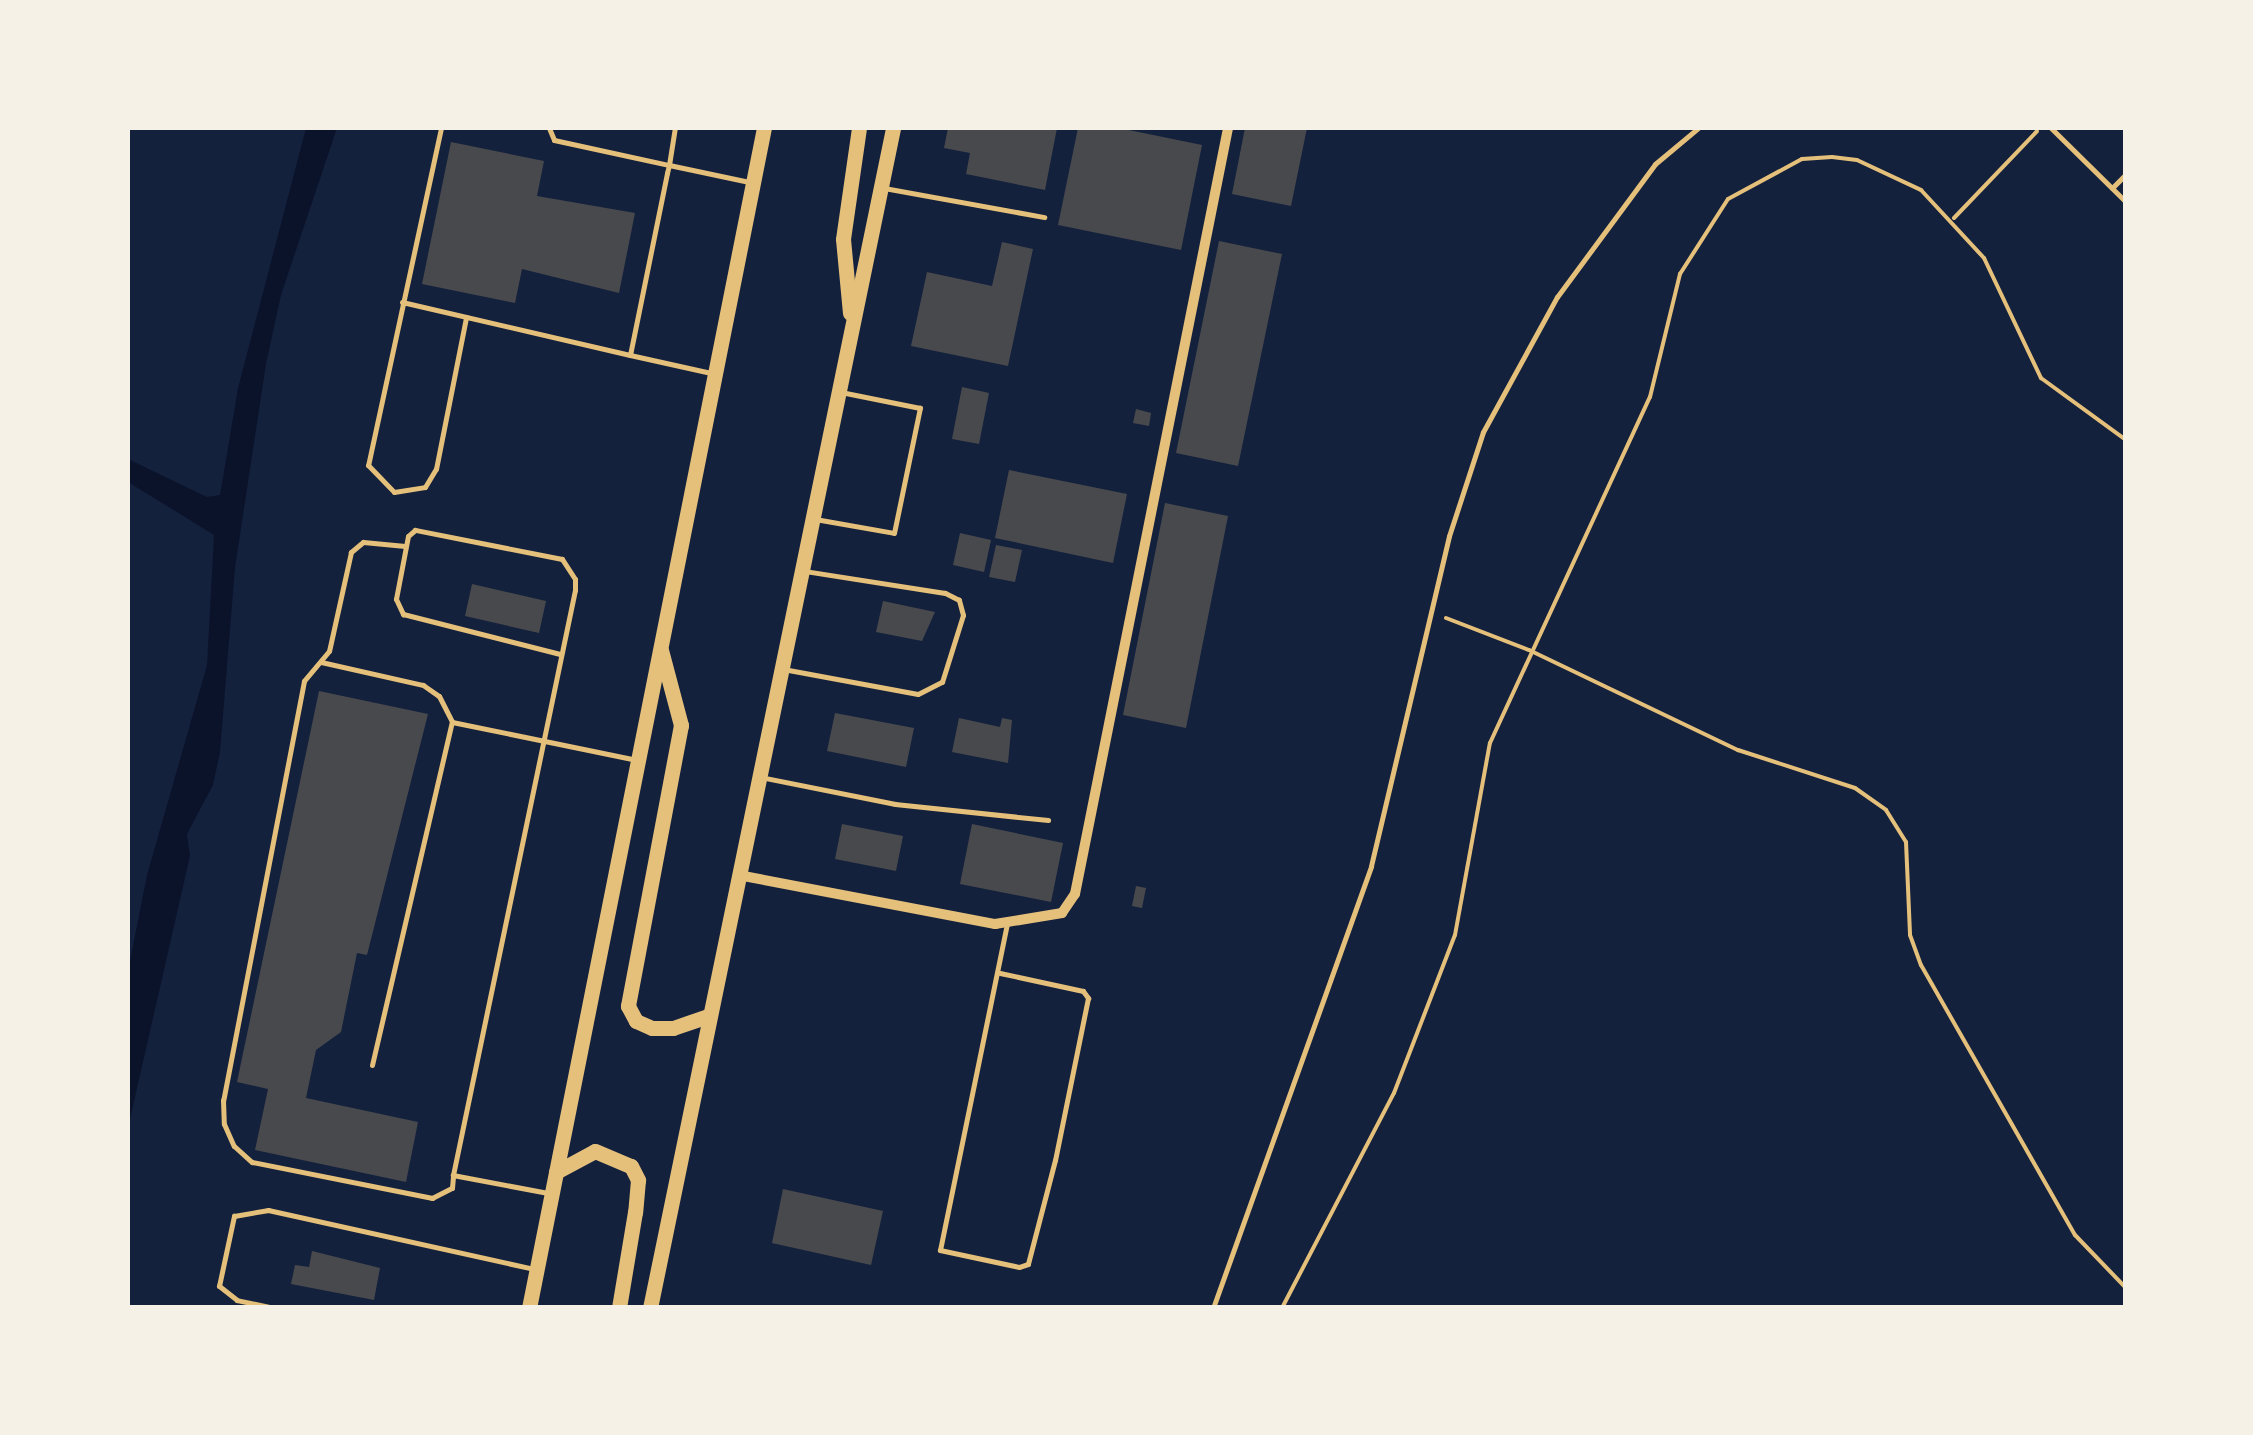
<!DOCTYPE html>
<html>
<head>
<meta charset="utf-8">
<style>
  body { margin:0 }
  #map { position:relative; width:2253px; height:1435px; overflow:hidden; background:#14213d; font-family:Cabin,sans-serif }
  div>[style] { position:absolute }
  .water>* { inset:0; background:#0b132b }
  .building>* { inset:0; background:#48494c }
  .path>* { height:4px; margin:-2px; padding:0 2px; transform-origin:2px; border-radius:2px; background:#e5c07b }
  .service>* { height:5px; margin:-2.5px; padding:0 2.5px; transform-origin:2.5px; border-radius:2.5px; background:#e5c07b }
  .minor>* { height:10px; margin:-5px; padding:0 5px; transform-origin:5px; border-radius:5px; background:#e5c07b }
  .primary>* { height:15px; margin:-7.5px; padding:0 7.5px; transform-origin:7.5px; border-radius:7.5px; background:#e5c07b }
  span { translate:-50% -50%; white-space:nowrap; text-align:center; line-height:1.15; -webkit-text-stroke:10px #f6f1e7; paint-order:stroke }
  .frame { position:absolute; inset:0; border:130px solid #f6f1e7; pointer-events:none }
</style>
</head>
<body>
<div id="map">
  <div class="water">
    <i style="clip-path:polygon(306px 128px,337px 128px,281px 295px,266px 364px,235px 568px,220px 752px,213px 785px,187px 834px,190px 856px,130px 1119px,128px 1170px,128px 971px,147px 875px,207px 665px,214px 535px,128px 482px,128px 459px,207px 497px,220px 495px,238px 388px)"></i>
  </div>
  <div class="building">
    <i style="clip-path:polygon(948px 128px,1057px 128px,1045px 190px,966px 174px,970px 153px,944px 148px)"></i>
    <i style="clip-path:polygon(1078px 128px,1119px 128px,1202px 145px,1181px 250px,1058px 225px)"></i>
    <i style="clip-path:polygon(1245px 128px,1307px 128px,1291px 206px,1232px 194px)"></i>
    <i style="clip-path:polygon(451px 142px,544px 161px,537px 196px,635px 213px,619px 293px,522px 269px,515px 303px,422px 284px)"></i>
    <i style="clip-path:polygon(1219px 241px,1282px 254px,1238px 466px,1176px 453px)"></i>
    <i style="clip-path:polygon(1002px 242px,1033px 249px,1008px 366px,911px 346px,927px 272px,992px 286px)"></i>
    <i style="clip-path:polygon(962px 387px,989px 393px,979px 444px,952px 439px)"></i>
    <i style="clip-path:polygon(1136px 409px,1151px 413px,1149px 426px,1133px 423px)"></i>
    <i style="clip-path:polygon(1009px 470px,1127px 494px,1113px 563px,995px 538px)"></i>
    <i style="clip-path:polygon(1165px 503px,1228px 516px,1186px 728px,1123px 715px)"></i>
    <i style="clip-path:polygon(960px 533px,991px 540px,984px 572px,953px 565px)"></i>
    <i style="clip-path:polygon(996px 545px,1022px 550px,1015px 582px,989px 577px)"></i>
    <i style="clip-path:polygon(472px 584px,546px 601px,539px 633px,465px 616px)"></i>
    <i style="clip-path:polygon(883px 601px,935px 612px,922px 641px,876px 632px)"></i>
    <i style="clip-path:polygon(319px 691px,428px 714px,367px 955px,357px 953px,341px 1032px,316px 1050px,306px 1098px,418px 1122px,406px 1182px,255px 1150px,268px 1089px,237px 1082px)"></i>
    <i style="clip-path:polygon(835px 713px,914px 728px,906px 767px,827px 751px)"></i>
    <i style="clip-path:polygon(959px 718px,1000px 727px,1002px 718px,1012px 720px,1008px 763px,952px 752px)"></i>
    <i style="clip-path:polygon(842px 824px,903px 836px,896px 871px,835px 859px)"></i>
    <i style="clip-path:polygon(972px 824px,1063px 843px,1051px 902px,960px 884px)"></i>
    <i style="clip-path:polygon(1136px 886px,1146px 888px,1142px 908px,1132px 906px)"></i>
    <i style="clip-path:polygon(783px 1189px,883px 1211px,871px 1265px,772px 1243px)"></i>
    <i style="clip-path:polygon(312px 1251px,380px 1268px,374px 1300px,291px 1284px,295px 1265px,309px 1267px)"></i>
  </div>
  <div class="path">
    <i style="left:1954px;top:218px;width:120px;rotate:-46.3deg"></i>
    <i style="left:1446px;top:618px;width:89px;rotate:21.1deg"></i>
    <i style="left:1529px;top:650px;width:232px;rotate:25.6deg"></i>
    <i style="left:1738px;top:750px;width:123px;rotate:18deg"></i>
    <i style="left:1855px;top:788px;width:38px;rotate:35deg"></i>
    <i style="left:1886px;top:810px;width:38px;rotate:58deg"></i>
    <i style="left:1906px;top:842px;width:93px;rotate:87.5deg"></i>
    <i style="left:1910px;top:935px;width:32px;rotate:70deg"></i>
    <i style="left:1921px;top:965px;width:311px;rotate:60.3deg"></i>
    <i style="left:2075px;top:1235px;width:74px;rotate:46.1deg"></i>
    <i style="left:1282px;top:1308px;width:242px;rotate:-62.5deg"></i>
    <i style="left:1394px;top:1093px;width:169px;rotate:-68.9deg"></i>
    <i style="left:1455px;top:935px;width:195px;rotate:-79.7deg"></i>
    <i style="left:1490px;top:743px;width:381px;rotate:-65.2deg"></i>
    <i style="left:1650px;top:397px;width:127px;rotate:-76.3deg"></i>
    <i style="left:1680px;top:274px;width:89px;rotate:-57.4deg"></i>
    <i style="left:1728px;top:199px;width:84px;rotate:-28.4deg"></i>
    <i style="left:1802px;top:159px;width:30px;rotate:-4deg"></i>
    <i style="left:1832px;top:157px;width:25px;rotate:7deg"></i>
    <i style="left:1857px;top:160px;width:71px;rotate:25.1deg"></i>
    <i style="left:1921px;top:190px;width:93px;rotate:47.2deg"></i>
    <i style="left:1984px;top:258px;width:133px;rotate:64.6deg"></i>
    <i style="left:2041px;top:378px;width:105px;rotate:36.1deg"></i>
  </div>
  <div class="service">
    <i style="left:441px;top:128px;width:345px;rotate:102.2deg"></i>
    <i style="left:368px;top:465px;width:37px;rotate:46deg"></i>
    <i style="left:394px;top:492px;width:31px;rotate:-9deg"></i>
    <i style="left:425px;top:487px;width:21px;rotate:-59deg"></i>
    <i style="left:436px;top:469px;width:155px;rotate:-78.8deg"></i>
    <i style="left:549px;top:128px;width:13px;rotate:67deg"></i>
    <i style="left:554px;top:140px;width:118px;rotate:12.3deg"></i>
    <i style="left:669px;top:165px;width:37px;rotate:-81deg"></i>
    <i style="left:2051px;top:128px;width:105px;rotate:44.6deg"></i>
    <i style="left:884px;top:188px;width:163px;rotate:10.3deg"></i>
    <i style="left:2112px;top:188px;width:20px;rotate:-45deg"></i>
    <i style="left:402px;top:302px;width:234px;rotate:13.1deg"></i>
    <i style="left:711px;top:373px;width:83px;rotate:-167.5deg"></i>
    <i style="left:630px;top:355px;width:186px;rotate:-78.5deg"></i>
    <i style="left:667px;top:173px;width:8px;rotate:-76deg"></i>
    <i style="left:669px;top:165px;width:82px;rotate:12deg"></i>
    <i style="left:815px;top:519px;width:80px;rotate:10deg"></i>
    <i style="left:894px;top:533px;width:128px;rotate:-78.3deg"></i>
    <i style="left:920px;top:408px;width:81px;rotate:-168.6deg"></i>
    <i style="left:405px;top:546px;width:42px;rotate:-174.6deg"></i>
    <i style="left:363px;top:542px;width:16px;rotate:140deg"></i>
    <i style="left:351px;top:552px;width:101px;rotate:102.5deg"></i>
    <i style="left:329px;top:651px;width:39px;rotate:130deg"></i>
    <i style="left:304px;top:681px;width:427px;rotate:100.9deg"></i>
    <i style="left:223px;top:1100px;width:24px;rotate:88deg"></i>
    <i style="left:224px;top:1124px;width:24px;rotate:66deg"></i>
    <i style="left:234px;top:1146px;width:24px;rotate:42deg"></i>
    <i style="left:252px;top:1162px;width:184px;rotate:11.3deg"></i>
    <i style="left:432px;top:1198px;width:22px;rotate:-27deg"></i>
    <i style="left:452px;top:1188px;width:12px;rotate:-85deg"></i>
    <i style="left:321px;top:662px;width:105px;rotate:12.7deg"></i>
    <i style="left:423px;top:685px;width:19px;rotate:35deg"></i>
    <i style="left:439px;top:696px;width:29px;rotate:63deg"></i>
    <i style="left:783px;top:669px;width:137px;rotate:10.5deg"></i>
    <i style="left:918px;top:694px;width:27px;rotate:-27deg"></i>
    <i style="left:942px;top:682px;width:70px;rotate:-72.6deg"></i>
    <i style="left:963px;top:615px;width:16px;rotate:-105deg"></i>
    <i style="left:959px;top:600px;width:16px;rotate:-153deg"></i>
    <i style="left:945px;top:593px;width:143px;rotate:-171.1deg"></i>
    <i style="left:760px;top:777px;width:138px;rotate:11.3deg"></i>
    <i style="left:895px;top:804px;width:154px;rotate:6deg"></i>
    <i style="left:1000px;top:973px;width:85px;rotate:12.2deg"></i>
    <i style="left:1083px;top:991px;width:9px;rotate:54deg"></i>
    <i style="left:1088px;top:998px;width:165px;rotate:101.5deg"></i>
    <i style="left:1055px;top:1160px;width:107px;rotate:104.6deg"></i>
    <i style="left:1028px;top:1264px;width:9px;rotate:162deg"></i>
    <i style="left:1019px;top:1267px;width:81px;rotate:-167.9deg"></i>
    <i style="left:940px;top:1250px;width:334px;rotate:-78.4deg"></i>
    <i style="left:372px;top:1065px;width:352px;rotate:-76.9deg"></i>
    <i style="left:452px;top:722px;width:185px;rotate:11.6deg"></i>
    <i style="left:548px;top:1193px;width:97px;rotate:-169.3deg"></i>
    <i style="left:453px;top:1175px;width:598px;rotate:-78.22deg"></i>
    <i style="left:575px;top:590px;width:11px;rotate:-90deg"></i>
    <i style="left:575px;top:579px;width:24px;rotate:-123deg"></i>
    <i style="left:562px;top:559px;width:150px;rotate:-168.8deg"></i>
    <i style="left:415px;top:530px;width:9px;rotate:139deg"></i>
    <i style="left:408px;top:536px;width:64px;rotate:100.8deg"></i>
    <i style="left:396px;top:599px;width:17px;rotate:65deg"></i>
    <i style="left:403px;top:614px;width:162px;rotate:14.3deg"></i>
    <i style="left:274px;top:1308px;width:38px;rotate:-168deg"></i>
    <i style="left:237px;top:1300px;width:23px;rotate:-142deg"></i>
    <i style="left:219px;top:1286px;width:72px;rotate:-77.9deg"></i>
    <i style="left:234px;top:1216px;width:35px;rotate:-10deg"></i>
    <i style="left:268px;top:1210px;width:272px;rotate:12.5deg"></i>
    <i style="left:1213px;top:1308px;width:469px;rotate:-70.3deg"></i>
    <i style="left:1371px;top:866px;width:339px;rotate:-76.7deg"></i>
    <i style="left:1449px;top:536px;width:109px;rotate:-71.9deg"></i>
    <i style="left:1483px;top:432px;width:154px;rotate:-61.3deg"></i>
    <i style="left:1557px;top:297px;width:165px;rotate:-53.6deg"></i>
    <i style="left:1655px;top:164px;width:56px;rotate:-39.9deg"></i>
  </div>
  <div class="minor">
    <i style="left:738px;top:875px;width:262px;rotate:10.8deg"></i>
    <i style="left:995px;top:924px;width:68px;rotate:-9.3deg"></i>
    <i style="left:1062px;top:913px;width:23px;rotate:-56deg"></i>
    <i style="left:1075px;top:894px;width:781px;rotate:-78.7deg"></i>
  </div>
  <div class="primary">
    <i style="left:850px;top:313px;width:74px;rotate:-95.4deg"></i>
    <i style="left:843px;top:239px;width:112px;rotate:-81.8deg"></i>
    <i style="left:661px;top:650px;width:78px;rotate:75.1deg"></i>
    <i style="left:681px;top:725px;width:286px;rotate:100.7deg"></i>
    <i style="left:628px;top:1006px;width:17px;rotate:62deg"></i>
    <i style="left:636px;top:1021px;width:17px;rotate:24deg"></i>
    <i style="left:652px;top:1028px;width:21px"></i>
    <i style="left:673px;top:1028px;width:39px;rotate:-19deg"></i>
    <i style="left:556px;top:1172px;width:44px;rotate:-28.3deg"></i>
    <i style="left:595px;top:1151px;width:39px;rotate:23deg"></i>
    <i style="left:631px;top:1166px;width:16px;rotate:63deg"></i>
    <i style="left:638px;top:1180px;width:32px;rotate:95deg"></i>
    <i style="left:635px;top:1212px;width:97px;rotate:99.5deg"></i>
    <i style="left:529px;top:1308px;width:1203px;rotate:-78.74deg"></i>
    <i style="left:650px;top:1308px;width:1205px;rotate:-78.36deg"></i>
  </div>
  <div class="frame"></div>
</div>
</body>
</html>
